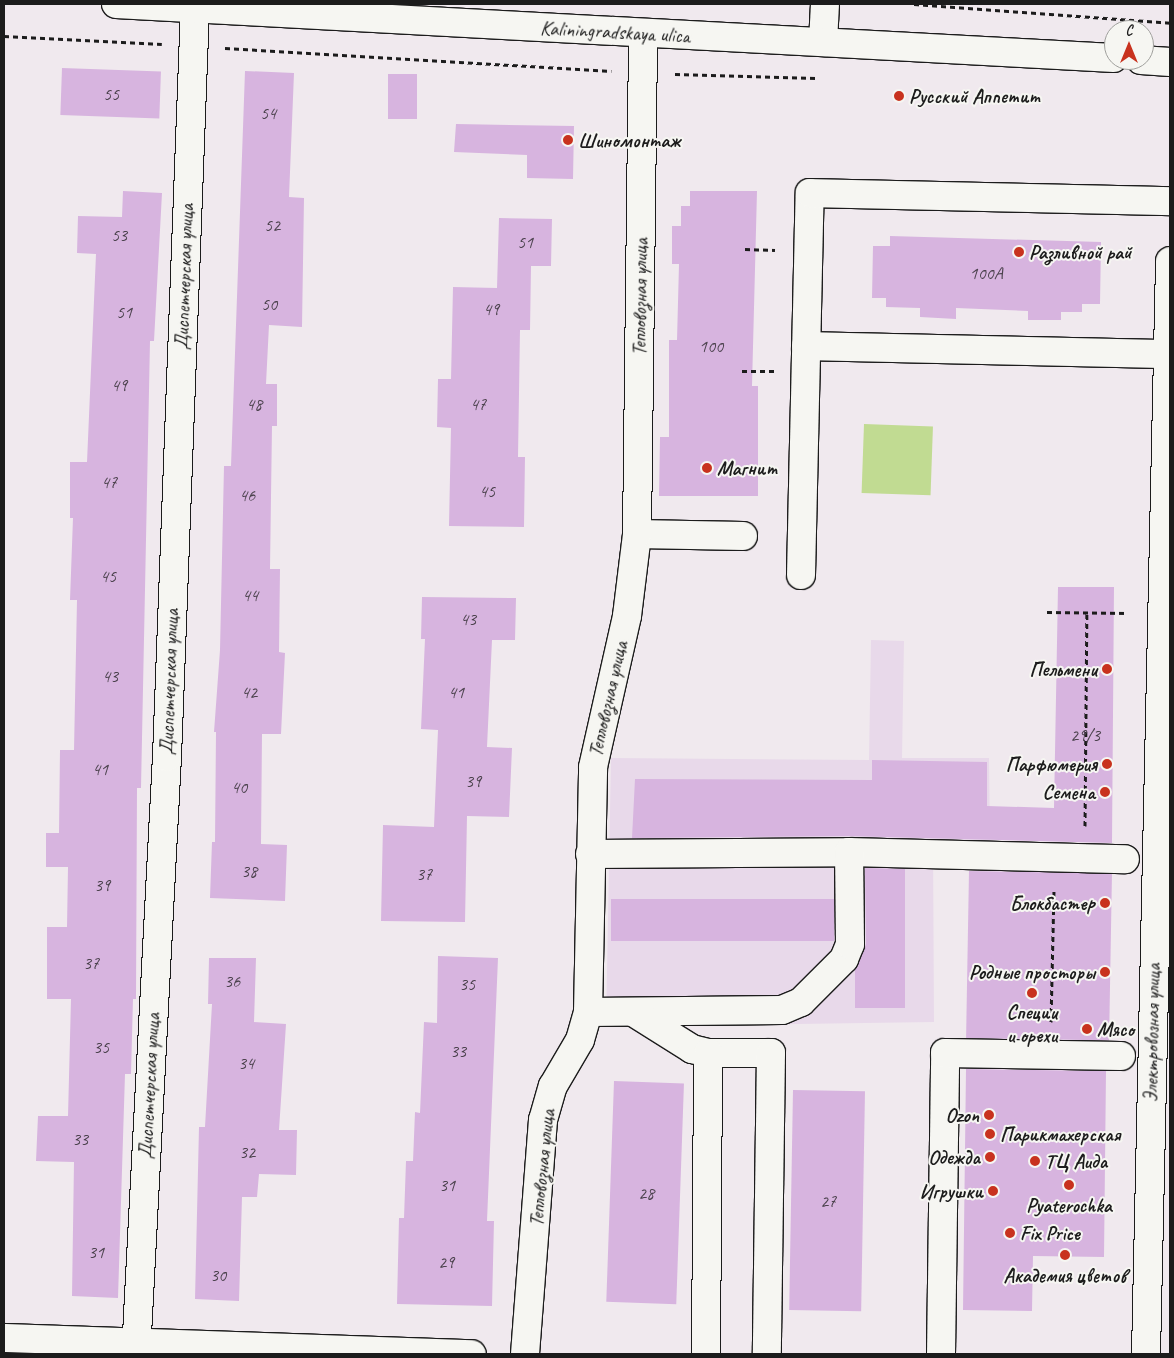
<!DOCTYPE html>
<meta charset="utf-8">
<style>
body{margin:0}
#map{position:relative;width:1174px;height:1358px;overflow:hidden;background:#f0e9ee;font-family:Caveat,sans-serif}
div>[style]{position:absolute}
.built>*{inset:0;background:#e8d9ea}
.green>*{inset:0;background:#c1db92;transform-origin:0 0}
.building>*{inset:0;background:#d7b4df;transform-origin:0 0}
.path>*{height:3px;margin-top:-1.5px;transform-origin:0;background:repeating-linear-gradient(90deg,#1c1c1c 0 5px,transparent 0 9px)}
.roads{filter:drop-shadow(1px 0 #1c1c1c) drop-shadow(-1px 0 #1c1c1c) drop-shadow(0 1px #1c1c1c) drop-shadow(0 -1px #1c1c1c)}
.minor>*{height:28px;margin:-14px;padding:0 14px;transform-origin:14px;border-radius:14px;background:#f6f6f2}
.major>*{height:28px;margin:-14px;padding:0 14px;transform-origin:14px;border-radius:14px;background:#f6f6f2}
.dots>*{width:14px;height:14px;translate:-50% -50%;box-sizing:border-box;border:2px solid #f6f6f2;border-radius:50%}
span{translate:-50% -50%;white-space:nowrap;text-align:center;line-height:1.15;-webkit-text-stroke:4px #f6f6f2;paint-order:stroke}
.number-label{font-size:18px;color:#4b424d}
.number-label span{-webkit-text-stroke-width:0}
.street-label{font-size:20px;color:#1c1c1c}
.poi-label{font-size:20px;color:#1c1c1c;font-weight:700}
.left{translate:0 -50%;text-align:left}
.right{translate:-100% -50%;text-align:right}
.frame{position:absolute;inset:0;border:5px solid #1c1c1c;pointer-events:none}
.north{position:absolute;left:1104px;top:20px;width:50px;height:50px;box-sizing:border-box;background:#f6f6f2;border:1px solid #9f9f9c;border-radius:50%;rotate:0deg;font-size:14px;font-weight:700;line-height:20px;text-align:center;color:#1c1c1c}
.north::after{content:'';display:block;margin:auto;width:18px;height:22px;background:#c8321e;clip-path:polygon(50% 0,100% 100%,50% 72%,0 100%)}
</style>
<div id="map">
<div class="built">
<div style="clip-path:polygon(871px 640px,904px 641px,902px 758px,989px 758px,990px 843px,933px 842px,934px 1022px,606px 1027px,611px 758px,869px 760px)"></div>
</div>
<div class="green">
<div style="left:864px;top:424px;width:69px;height:69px;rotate:2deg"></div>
</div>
<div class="building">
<div style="left:62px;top:68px;width:99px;height:47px;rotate:2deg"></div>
<div style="clip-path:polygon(245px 71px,294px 73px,289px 197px,304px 198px,302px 327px,269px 325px,266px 384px,277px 384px,277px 426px,272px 426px,270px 569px,280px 569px,279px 652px,285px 653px,281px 734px,262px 734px,261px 844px,287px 845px,285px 901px,210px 898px,212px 842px,215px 842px,216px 732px,214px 732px,220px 650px,224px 466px,231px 466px)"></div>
<div style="left:417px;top:74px;width:45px;height:29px;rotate:90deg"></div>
<div style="clip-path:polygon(456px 124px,574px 126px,573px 179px,527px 178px,527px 155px,454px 152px)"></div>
<div style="clip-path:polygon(123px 191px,162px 193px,154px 341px,150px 341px,141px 788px,137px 788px,136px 999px,133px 999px,131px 1074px,125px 1074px,118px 1298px,72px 1296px,74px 1162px,36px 1161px,38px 1116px,68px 1116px,71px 999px,47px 999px,47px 927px,67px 927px,68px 867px,46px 867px,46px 833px,59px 833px,60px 750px,74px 750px,77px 600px,70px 600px,73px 518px,70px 518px,70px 462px,87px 462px,96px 254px,77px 253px,78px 216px,122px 217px)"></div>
<div style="clip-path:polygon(690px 191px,757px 191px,752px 386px,758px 386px,758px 496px,659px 496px,660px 437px,669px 437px,669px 340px,677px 340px,679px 264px,672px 264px,672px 226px,681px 226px,681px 206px,690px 206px)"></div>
<div style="clip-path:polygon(499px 218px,552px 219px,551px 266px,531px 266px,530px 330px,520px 330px,518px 457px,525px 457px,524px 527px,449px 526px,451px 428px,437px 427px,438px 379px,451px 379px,453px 287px,497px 288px)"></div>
<div style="clip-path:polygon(890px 236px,1101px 242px,1100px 304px,1082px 304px,1082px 312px,1061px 312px,1061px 320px,1028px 320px,1028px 311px,956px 308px,956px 319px,920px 317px,920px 308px,886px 307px,886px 298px,872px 298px,873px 246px,890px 246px)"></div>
<div style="clip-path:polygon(1058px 587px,1114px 587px,1112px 843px,849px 836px,632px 838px,635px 779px,872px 780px,872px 760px,987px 762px,987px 806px,1054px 808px)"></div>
<div style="clip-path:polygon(422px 597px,516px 598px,515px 640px,492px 640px,487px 747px,512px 748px,509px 817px,467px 816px,465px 922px,381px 921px,383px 825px,434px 827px,438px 730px,421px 729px,425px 639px,421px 639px)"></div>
<div style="clip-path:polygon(865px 868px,905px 869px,905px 1008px,855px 1008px,855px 970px,866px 944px)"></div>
<div style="left:969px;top:871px;width:143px;height:167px;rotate:1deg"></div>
<div style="left:834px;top:899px;width:42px;height:223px;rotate:90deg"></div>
<div style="clip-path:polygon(438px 956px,498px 958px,487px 1221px,494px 1221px,492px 1306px,397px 1304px,399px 1218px,404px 1218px,406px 1161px,413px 1161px,415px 1112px,420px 1113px,424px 1022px,437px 1023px)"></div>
<div style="clip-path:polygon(209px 958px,256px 958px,254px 1022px,286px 1024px,279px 1130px,297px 1130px,296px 1175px,259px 1174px,257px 1197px,242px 1197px,239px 1301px,195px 1299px,199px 1127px,205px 1127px,212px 1004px,208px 1004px)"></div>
<div style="clip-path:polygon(966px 1069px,1106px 1071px,1104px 1257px,1033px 1256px,1032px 1311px,963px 1310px)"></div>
<div style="left:614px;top:1081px;width:70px;height:221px;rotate:2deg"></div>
<div style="left:793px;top:1090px;width:72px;height:220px;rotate:1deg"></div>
</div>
<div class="path">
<div style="left:914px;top:4px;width:257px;rotate:4.2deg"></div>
<div style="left:4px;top:36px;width:158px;rotate:2.9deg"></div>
<div style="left:225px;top:48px;width:387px;rotate:3.4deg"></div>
<div style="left:675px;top:74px;width:141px;rotate:1.6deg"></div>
<div style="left:745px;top:249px;width:30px;rotate:2deg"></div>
<div style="left:742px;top:371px;width:32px"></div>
<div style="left:1047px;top:612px;width:81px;rotate:0.7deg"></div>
<div style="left:1085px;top:826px;width:214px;rotate:-89.5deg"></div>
<div style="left:1051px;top:1022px;width:131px;rotate:-88.7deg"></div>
</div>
<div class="roads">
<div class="minor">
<div style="left:823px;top:42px;width:38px;rotate:-87deg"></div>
<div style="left:806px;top:346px;width:364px;rotate:1.3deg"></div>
<div style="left:637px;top:534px;width:106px;rotate:1.1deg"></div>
<div style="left:801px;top:575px;width:382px;rotate:-88.7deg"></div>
<div style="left:810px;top:193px;width:360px;rotate:1.3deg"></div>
<div style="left:590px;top:854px;width:259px;rotate:-0.4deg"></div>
<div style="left:849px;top:852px;width:276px;rotate:1.5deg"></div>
<div style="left:588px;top:1012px;width:194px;rotate:-0.6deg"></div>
<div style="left:782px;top:1010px;width:21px;rotate:-23deg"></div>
<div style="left:801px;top:1002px;width:61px;rotate:-45deg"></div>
<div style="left:844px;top:959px;width:16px;rotate:-68deg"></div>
<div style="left:850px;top:944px;width:92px;rotate:-90.6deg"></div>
<div style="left:633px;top:1012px;width:70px;rotate:32.1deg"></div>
<div style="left:692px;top:1049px;width:16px;rotate:14deg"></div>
<div style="left:708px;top:1053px;width:63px"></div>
<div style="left:771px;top:1053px;width:301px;rotate:90.8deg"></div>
<div style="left:4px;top:1338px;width:468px;rotate:2deg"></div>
<div style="left:136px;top:1354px;width:598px;rotate:-87.03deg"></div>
<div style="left:167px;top:757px;width:749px;rotate:-87.86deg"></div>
<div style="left:525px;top:1354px;width:235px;rotate:-85.6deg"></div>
<div style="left:543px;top:1120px;width:35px;rotate:-74deg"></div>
<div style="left:553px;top:1086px;width:53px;rotate:-59.6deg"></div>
<div style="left:580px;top:1040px;width:29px;rotate:-74deg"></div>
<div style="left:588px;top:1012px;width:245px;rotate:-88.8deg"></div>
<div style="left:593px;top:767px;width:155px;rotate:-77.3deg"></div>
<div style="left:627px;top:616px;width:83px;rotate:-83deg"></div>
<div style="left:637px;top:534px;width:499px;rotate:-89.3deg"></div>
<div style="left:706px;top:1354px;width:301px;rotate:-89.6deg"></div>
<div style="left:941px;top:1354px;width:301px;rotate:-89.2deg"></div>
<div style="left:945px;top:1053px;width:176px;rotate:1deg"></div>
<div style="left:1146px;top:1354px;width:1093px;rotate:-88.74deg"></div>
</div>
<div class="major">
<div style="left:116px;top:4px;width:999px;rotate:3.1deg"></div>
<div style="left:1141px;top:60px;width:29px;rotate:4deg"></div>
</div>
</div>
<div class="dots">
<div style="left:899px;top:96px;background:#c8321e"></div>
<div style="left:568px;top:140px;background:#c8321e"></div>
<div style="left:1019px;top:252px;background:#c8321e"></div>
<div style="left:707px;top:468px;background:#c8321e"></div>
<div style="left:1107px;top:669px;background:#c8321e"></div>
<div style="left:1107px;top:764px;background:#c8321e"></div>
<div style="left:1105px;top:792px;background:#c8321e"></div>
<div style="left:1105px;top:903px;background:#c8321e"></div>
<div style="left:1105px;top:972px;background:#c8321e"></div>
<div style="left:1032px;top:993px;background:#c8321e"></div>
<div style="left:1087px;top:1029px;background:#c8321e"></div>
<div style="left:989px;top:1115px;background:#c8321e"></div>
<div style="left:990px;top:1134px;background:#c8321e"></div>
<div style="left:990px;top:1157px;background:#c8321e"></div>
<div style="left:1035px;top:1161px;background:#c8321e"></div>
<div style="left:1069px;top:1185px;background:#c8321e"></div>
<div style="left:993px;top:1191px;background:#c8321e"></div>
<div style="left:1010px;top:1233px;background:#c8321e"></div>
<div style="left:1065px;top:1255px;background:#c8321e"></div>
</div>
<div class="number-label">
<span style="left:111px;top:94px">55</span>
<span style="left:268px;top:113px">54</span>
<span style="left:272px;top:225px">52</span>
<span style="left:119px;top:235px">53</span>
<span style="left:525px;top:242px">51</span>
<span style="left:986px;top:273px">100А</span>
<span style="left:269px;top:304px">50</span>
<span style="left:491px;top:309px">49</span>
<span style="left:124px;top:312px">51</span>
<span style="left:711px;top:346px">100</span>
<span style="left:119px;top:385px">49</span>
<span style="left:254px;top:404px">48</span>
<span style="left:478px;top:404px">47</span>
<span style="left:109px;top:482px">47</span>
<span style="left:487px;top:491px">45</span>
<span style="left:247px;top:495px">46</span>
<span style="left:108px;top:576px">45</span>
<span style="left:250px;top:595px">44</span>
<span style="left:468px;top:619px">43</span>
<span style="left:110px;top:676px">43</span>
<span style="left:249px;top:692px">42</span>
<span style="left:456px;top:692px">41</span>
<span style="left:1085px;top:735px">29/3</span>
<span style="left:100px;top:769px">41</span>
<span style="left:473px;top:781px">39</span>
<span style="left:239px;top:787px">40</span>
<span style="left:249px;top:871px">38</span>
<span style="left:424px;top:874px">37</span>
<span style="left:102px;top:885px">39</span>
<span style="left:91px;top:963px">37</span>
<span style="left:232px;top:981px">36</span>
<span style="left:467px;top:984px">35</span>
<span style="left:101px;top:1047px">35</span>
<span style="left:458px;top:1051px">33</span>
<span style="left:246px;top:1063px">34</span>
<span style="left:80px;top:1139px">33</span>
<span style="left:247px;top:1152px">32</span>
<span style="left:447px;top:1185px">31</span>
<span style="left:646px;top:1193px">28</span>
<span style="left:828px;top:1201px">27</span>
<span style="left:96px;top:1252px">31</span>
<span style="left:446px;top:1262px">29</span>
<span style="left:218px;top:1275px">30</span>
</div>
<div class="street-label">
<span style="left:615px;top:32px;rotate:3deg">Kaliningradskaya ulica</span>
<span style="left:184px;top:277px;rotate:-88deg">Диспетчерская улица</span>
<span style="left:640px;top:297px;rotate:-89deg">Тепловозная улица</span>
<span style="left:169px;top:682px;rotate:-88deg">Диспетчерская улица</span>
<span style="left:608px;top:699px;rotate:-77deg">Тепловозная улица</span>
<span style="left:1152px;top:1033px;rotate:-89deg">Электровозная улица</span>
<span style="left:149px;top:1086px;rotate:-87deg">Диспетчерская улица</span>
<span style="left:542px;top:1168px;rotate:-84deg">Тепловозная улица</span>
</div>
<div class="poi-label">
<span class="left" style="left:909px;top:96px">Русский Аппетит</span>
<span class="left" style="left:578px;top:140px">Шиномонтаж</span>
<span class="left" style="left:1029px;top:252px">Разливной рай</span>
<span class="left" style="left:717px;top:468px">Магнит</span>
<span class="right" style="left:1097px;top:669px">Пельмени</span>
<span class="right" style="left:1097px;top:764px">Парфюмерия</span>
<span class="right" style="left:1095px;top:792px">Семена</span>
<span class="right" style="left:1095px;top:903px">Блокбастер</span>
<span class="right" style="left:1095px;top:972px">Родные просторы</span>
<span style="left:1032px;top:1024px">Cпеции<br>и орехи</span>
<span class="left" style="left:1097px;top:1029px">Мясо</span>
<span class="right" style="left:979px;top:1115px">Ozon</span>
<span class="left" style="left:1000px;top:1134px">Парикмахерская</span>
<span class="right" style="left:980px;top:1157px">Одежда</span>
<span class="left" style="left:1045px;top:1161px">ТЦ Аида</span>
<span class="right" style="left:983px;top:1191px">Игрушки</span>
<span style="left:1069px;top:1205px">Pyaterochka</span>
<span class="left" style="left:1020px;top:1233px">Fix Price</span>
<span style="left:1065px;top:1275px">Академия цветов</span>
</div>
<div class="frame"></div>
<div class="north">С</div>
</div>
